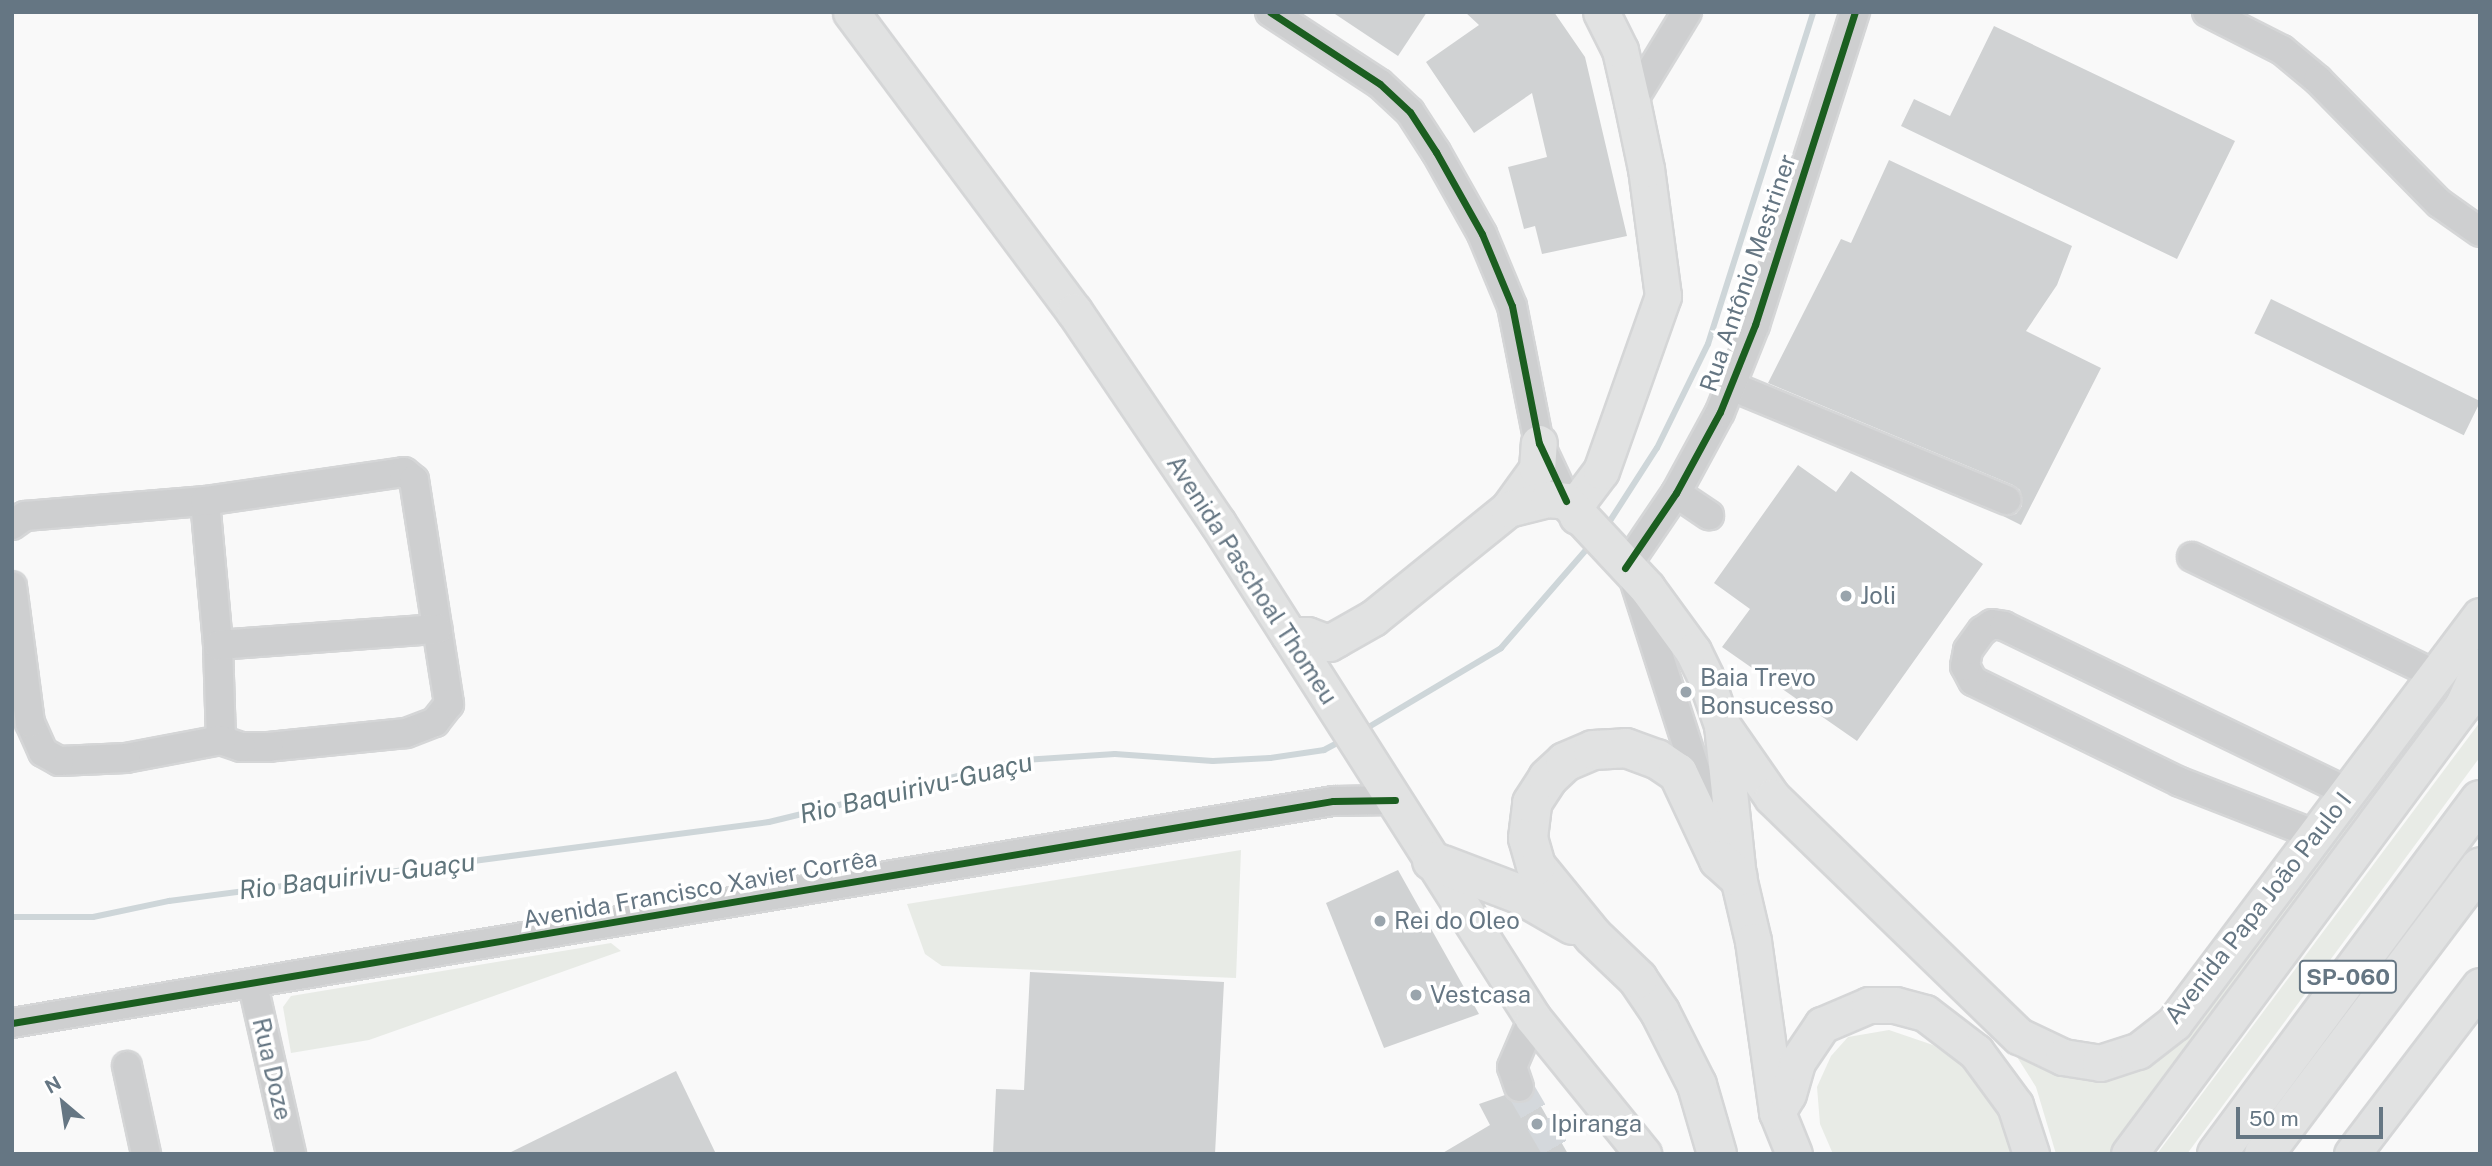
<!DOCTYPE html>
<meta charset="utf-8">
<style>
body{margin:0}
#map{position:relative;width:2492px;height:1166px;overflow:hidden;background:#f9f9f9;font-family:"Public Sans",sans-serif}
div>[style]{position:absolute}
.green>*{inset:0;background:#e8ebe6}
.stream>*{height:6px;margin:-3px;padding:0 3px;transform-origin:3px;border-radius:3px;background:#ced6d9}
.building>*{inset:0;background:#d0d2d3;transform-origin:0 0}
.minor-tunnel>*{height:28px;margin-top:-14px;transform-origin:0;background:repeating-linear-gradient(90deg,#d4d8dc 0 28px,transparent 0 42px)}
.roads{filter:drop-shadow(2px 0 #d5d6d7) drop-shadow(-2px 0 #d5d6d7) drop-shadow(0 2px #d5d6d7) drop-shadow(0 -2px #d5d6d7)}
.minor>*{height:28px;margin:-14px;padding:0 14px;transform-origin:14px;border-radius:14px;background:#cecfd0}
.major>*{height:35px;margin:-17.5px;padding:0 17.5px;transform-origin:17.5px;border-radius:17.5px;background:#e1e2e2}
.highway>*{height:38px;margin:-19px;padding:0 19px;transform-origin:19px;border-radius:19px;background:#e1e2e2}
.cycleway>*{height:7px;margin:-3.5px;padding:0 3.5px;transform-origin:3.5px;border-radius:3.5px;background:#1b5e20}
.dots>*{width:19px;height:19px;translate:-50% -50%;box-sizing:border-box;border:4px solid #fff;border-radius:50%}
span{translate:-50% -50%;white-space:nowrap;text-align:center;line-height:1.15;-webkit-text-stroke:7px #fff;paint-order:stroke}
.shield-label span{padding:2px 5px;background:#fff;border:2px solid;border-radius:5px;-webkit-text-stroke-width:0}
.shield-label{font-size:23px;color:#657683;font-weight:700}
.street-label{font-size:24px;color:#657683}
.poi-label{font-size:24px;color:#657683}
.left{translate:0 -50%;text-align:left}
.water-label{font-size:26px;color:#60757c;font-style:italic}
.frame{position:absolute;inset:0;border:14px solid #657683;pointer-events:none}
.north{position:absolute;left:28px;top:1068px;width:70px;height:70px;-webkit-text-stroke:5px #fff;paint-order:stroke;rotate:331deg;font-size:19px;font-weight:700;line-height:28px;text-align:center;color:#657683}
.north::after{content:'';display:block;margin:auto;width:24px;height:32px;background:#657683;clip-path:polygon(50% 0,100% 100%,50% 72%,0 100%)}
.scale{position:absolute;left:2236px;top:1107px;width:147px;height:32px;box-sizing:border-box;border:4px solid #657683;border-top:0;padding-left:9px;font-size:21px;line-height:24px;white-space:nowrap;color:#657683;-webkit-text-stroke:5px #fff;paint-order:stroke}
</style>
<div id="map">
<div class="green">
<div style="clip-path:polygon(2480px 638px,2480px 660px,2110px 1154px,2056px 1154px,2036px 1087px,2012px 1049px,2142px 1065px)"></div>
<div style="clip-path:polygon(2480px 722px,2480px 757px,2187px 1154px,2157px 1154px)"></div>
<div style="clip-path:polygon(1241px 850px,1236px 978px,942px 966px,925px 954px,907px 904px)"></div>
<div style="clip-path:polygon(611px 943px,621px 951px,369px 1040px,291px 1053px,283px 1007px,291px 996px)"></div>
<div style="clip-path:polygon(1889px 1030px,1933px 1045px,1976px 1075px,2011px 1124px,2018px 1154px,1833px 1154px,1820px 1124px,1817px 1087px,1831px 1056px,1848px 1037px)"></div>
</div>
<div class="stream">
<div style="left:1606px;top:527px;width:94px;rotate:-57.2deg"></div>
<div style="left:1657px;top:448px;width:116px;rotate:-63.9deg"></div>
<div style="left:1708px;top:344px;width:348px;rotate:-72.4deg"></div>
<div style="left:1362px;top:731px;width:162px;rotate:-30.8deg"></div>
<div style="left:1501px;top:648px;width:139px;rotate:-49.1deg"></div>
<div style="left:12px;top:917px;width:81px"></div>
<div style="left:93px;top:917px;width:78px;rotate:-11.9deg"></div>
<div style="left:169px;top:901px;width:605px;rotate:-7.5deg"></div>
<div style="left:769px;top:822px;width:262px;rotate:-13.7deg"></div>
<div style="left:1024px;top:760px;width:91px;rotate:-3.8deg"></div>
<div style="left:1115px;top:754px;width:98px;rotate:4.1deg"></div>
<div style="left:1213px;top:761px;width:57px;rotate:-3deg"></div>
<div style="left:1270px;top:758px;width:55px;rotate:-8.4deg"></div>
<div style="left:1324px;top:750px;width:21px;rotate:-28deg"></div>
</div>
<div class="building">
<div style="clip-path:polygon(1332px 12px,1427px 12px,1398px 56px)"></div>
<div style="clip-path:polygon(1465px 12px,1554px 12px,1585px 57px,1627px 236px,1542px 254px,1535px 226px,1524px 229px,1508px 167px,1547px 157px,1532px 93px,1474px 133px,1426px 62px,1479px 25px)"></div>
<div style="clip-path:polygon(1994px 26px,2235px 141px,2177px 259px,1901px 126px,1914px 99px,1950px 116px)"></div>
<div style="clip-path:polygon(1889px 160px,2072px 246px,2057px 285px,2026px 331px,2101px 368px,2021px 525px,2003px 516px,2016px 514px,2022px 506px,2020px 490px,2013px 485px,1768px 383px,1841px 239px,1851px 243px)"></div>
<div style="left:2271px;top:299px;width:233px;height:38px;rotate:26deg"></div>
<div style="clip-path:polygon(1798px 465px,1836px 492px,1851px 471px,1983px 564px,1857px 741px,1722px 647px,1750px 609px,1714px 583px)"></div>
<div style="clip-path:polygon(1398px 870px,1479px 1014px,1384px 1048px,1326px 903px)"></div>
<div style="clip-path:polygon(1030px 972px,1224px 982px,1215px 1154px,993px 1154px,996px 1089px,1024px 1090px)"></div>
<div style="clip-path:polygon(676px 1071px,716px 1154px,507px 1154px)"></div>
<div style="clip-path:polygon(1534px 1094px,1568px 1154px,1441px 1154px,1490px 1125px,1479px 1104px,1505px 1095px,1515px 1103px,1524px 1103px)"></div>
</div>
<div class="minor-tunnel">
<div style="left:1519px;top:1087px;width:78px;rotate:59.8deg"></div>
</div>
<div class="roads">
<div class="minor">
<div style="left:1270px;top:12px;width:131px;rotate:33.2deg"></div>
<div style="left:1380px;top:84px;width:41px;rotate:43deg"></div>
<div style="left:1410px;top:112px;width:48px;rotate:57deg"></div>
<div style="left:1436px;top:152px;width:94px;rotate:60.7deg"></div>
<div style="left:1482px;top:234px;width:78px;rotate:67.4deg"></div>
<div style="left:1512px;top:306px;width:140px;rotate:78.9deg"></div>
<div style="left:1539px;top:443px;width:64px;rotate:65deg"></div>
<div style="left:2207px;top:12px;width:84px;rotate:26.9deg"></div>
<div style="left:2282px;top:50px;width:47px;rotate:39.8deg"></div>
<div style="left:2318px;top:80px;width:173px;rotate:45.5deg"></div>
<div style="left:2439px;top:203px;width:50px;rotate:35.3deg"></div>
<div style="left:1632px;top:102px;width:105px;rotate:-58.6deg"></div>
<div style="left:1731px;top:386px;width:298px;rotate:22.5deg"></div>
<div style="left:1676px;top:493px;width:40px;rotate:34deg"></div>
<div style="left:205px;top:501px;width:145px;rotate:84.8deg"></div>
<div style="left:218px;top:645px;width:95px;rotate:88.2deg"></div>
<div style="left:12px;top:525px;width:16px;rotate:-35deg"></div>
<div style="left:25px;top:516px;width:181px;rotate:-4.8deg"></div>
<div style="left:205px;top:501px;width:201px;rotate:-8.3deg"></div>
<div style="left:404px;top:472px;width:13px;rotate:39deg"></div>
<div style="left:414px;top:480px;width:227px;rotate:81.1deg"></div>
<div style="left:449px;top:704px;width:23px;rotate:128deg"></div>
<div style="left:435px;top:722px;width:31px;rotate:159deg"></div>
<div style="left:406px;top:733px;width:138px;rotate:174.2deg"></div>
<div style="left:269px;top:747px;width:28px;rotate:180deg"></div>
<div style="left:241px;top:747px;width:21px;rotate:-161deg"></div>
<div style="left:221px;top:740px;width:97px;rotate:169.3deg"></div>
<div style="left:126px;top:758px;width:67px;rotate:177.4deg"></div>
<div style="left:59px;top:761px;width:18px;rotate:-151deg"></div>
<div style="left:43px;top:752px;width:32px;rotate:-114deg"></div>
<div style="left:30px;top:723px;width:138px;rotate:-97.5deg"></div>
<div style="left:2192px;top:557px;width:271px;rotate:25.8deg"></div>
<div style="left:1625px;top:568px;width:91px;rotate:-55.8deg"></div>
<div style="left:1676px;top:493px;width:92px;rotate:-61.5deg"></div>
<div style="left:1720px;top:412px;width:94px;rotate:-68.1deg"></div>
<div style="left:1755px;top:325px;width:329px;rotate:-72.3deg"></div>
<div style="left:1633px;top:576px;width:232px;rotate:72.2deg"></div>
<div style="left:218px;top:645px;width:220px;rotate:-4.2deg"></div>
<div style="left:2316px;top:835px;width:146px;rotate:-158.7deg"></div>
<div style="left:2180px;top:782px;width:230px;rotate:-154deg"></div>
<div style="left:1973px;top:681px;width:17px;rotate:-118deg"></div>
<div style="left:1965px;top:666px;width:16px;rotate:-79deg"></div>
<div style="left:1968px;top:650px;width:24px;rotate:-54deg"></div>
<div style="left:1982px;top:631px;width:12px;rotate:-35deg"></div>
<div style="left:1992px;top:624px;width:12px;rotate:9deg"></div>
<div style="left:2004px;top:626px;width:382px;rotate:25.8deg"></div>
<div style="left:253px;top:985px;width:173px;rotate:77.3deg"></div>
<div style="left:12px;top:1023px;width:1340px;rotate:-9.54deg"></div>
<div style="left:1333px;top:801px;width:62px;rotate:-0.9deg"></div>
<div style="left:127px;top:1066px;width:90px;rotate:77.8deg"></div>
<div style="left:1519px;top:1087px;width:21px;rotate:-109deg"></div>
<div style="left:1512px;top:1067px;width:53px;rotate:-66.8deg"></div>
</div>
<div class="major">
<div style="left:851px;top:12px;width:373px;rotate:53.3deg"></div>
<div style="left:1074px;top:311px;width:255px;rotate:55.9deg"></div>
<div style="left:1217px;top:522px;width:588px;rotate:57.5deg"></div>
<div style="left:1533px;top:1018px;width:175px;rotate:51deg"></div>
<div style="left:1508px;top:509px;width:49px;rotate:-54.1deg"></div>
<div style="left:1537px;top:469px;width:26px;rotate:-86deg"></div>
<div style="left:1577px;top:516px;width:16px;rotate:-83deg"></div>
<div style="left:1579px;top:500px;width:36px;rotate:-53deg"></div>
<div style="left:1601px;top:471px;width:186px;rotate:-70.5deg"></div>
<div style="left:1663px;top:296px;width:128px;rotate:-97.6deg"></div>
<div style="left:1646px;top:169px;width:68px;rotate:-101.8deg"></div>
<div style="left:1632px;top:102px;width:53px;rotate:-103deg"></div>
<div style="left:1620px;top:50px;width:42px;rotate:-116.6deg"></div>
<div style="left:1289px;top:635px;width:18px"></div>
<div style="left:1307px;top:635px;width:23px;rotate:20deg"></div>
<div style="left:1329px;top:643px;width:8px;rotate:-30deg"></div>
<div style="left:1336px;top:639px;width:43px;rotate:-29.6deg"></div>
<div style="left:1373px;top:618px;width:174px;rotate:-38.9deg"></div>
<div style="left:1508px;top:509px;width:41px;rotate:-14deg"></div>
<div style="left:1548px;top:499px;width:18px;rotate:6deg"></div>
<div style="left:1566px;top:501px;width:119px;rotate:47deg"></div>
<div style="left:1647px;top:588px;width:78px;rotate:53.9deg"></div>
<div style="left:1693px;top:651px;width:28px;rotate:64deg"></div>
<div style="left:1705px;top:676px;width:52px;rotate:70.9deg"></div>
<div style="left:1722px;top:725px;width:153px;rotate:84deg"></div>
<div style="left:1738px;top:877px;width:66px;rotate:76.8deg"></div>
<div style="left:1753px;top:941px;width:173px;rotate:82deg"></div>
<div style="left:1777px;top:1112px;width:45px;rotate:68deg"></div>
<div style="left:1722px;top:725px;width:88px;rotate:55.2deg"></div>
<div style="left:1772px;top:797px;width:344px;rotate:44.1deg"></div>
<div style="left:2019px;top:1036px;width:49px;rotate:25.5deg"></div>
<div style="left:2063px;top:1057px;width:37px;rotate:9deg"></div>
<div style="left:2100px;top:1063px;width:40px;rotate:-18deg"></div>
<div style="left:2138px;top:1051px;width:46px;rotate:-37.9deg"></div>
<div style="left:2174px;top:1023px;width:509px;rotate:-53.06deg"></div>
<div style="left:1777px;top:1112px;width:21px;rotate:-59deg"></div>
<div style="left:1788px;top:1094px;width:33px;rotate:-74deg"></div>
<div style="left:1797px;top:1062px;width:45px;rotate:-56deg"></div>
<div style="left:1822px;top:1025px;width:51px;rotate:-23.1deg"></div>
<div style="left:1869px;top:1005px;width:26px"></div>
<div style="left:1895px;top:1005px;width:31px;rotate:15deg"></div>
<div style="left:1925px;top:1013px;width:64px;rotate:37.4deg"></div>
<div style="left:1976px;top:1052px;width:66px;rotate:53.7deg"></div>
<div style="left:2015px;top:1105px;width:52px;rotate:71.9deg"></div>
<div style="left:2129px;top:1154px;width:560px;rotate:-53.36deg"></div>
<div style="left:2463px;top:705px;width:42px;rotate:-65.9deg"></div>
<div style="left:2352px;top:1154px;width:211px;rotate:-52.7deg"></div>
</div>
<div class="highway">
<div style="left:1432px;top:861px;width:93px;rotate:20.8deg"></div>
<div style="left:1519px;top:894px;width:62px;rotate:29.9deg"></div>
<div style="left:1717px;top:1154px;width:72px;rotate:-106.2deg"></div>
<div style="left:1697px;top:1085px;width:82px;rotate:-116.9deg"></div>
<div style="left:1660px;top:1012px;width:40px;rotate:-124deg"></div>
<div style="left:1638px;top:979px;width:62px;rotate:-136.3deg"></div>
<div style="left:1593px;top:936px;width:90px;rotate:-129.2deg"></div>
<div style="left:1536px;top:866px;width:29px;rotate:-106deg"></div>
<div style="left:1528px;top:838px;width:35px;rotate:-83deg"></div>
<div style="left:1532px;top:803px;width:30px;rotate:-57deg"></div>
<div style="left:1548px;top:778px;width:23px;rotate:-43deg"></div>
<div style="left:1565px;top:762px;width:30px;rotate:-23deg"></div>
<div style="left:1593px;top:750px;width:33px;rotate:-3deg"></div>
<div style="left:1626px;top:748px;width:33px;rotate:20deg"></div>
<div style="left:1657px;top:759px;width:25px;rotate:34deg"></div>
<div style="left:1678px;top:773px;width:96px;rotate:64.8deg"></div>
<div style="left:1719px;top:860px;width:25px;rotate:42deg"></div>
<div style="left:2217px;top:1154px;width:441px;rotate:-53.4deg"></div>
<div style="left:2264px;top:1154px;width:359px;rotate:-53deg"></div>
</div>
</div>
<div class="cycleway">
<div style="left:1270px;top:12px;width:131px;rotate:33.2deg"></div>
<div style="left:1380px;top:84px;width:41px;rotate:43deg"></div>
<div style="left:1410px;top:112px;width:48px;rotate:57deg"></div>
<div style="left:1436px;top:152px;width:94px;rotate:60.7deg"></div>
<div style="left:1482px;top:234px;width:78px;rotate:67.4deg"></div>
<div style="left:1512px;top:306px;width:140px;rotate:78.9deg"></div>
<div style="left:1539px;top:443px;width:64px;rotate:65deg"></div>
<div style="left:1625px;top:568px;width:91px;rotate:-55.8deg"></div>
<div style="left:1676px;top:493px;width:92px;rotate:-61.5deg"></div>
<div style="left:1720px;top:412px;width:94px;rotate:-68.1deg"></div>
<div style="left:1755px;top:325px;width:329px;rotate:-72.3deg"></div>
<div style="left:12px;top:1023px;width:1340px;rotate:-9.54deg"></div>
<div style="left:1333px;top:801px;width:62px;rotate:-0.9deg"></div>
</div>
<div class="dots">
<div style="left:1846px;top:596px;background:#99a4ac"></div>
<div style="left:1686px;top:692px;background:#99a4ac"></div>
<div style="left:1380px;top:921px;background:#99a4ac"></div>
<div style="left:1416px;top:995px;background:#99a4ac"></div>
<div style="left:1537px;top:1124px;background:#99a4ac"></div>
</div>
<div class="shield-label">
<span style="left:2348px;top:977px">SP-060</span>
</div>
<div class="street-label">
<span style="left:1748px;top:273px;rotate:-71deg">Rua Antônio Mestriner</span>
<span style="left:1252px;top:580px;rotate:57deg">Avenida Paschoal Thomeu</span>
<span style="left:700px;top:889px;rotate:-10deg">Avenida Francisco Xavier Corrêa</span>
<span style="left:2258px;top:908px;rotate:-52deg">Avenida Papa João Paulo I</span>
<span style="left:272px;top:1069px;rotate:77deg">Rua Doze</span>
</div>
<div class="poi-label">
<span class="left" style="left:1860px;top:596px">Joli</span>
<span class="left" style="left:1700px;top:692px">Baia Trevo<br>Bonsucesso</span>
<span class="left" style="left:1394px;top:921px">Rei do Oleo</span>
<span class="left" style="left:1430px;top:995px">Vestcasa</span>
<span class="left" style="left:1551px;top:1124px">Ipiranga</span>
</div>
<div class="water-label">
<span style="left:916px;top:788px;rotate:-13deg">Rio Baquirivu-Guaçu</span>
<span style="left:357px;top:876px;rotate:-7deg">Rio Baquirivu-Guaçu</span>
</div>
<div class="frame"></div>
<div class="north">N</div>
<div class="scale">50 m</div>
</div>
